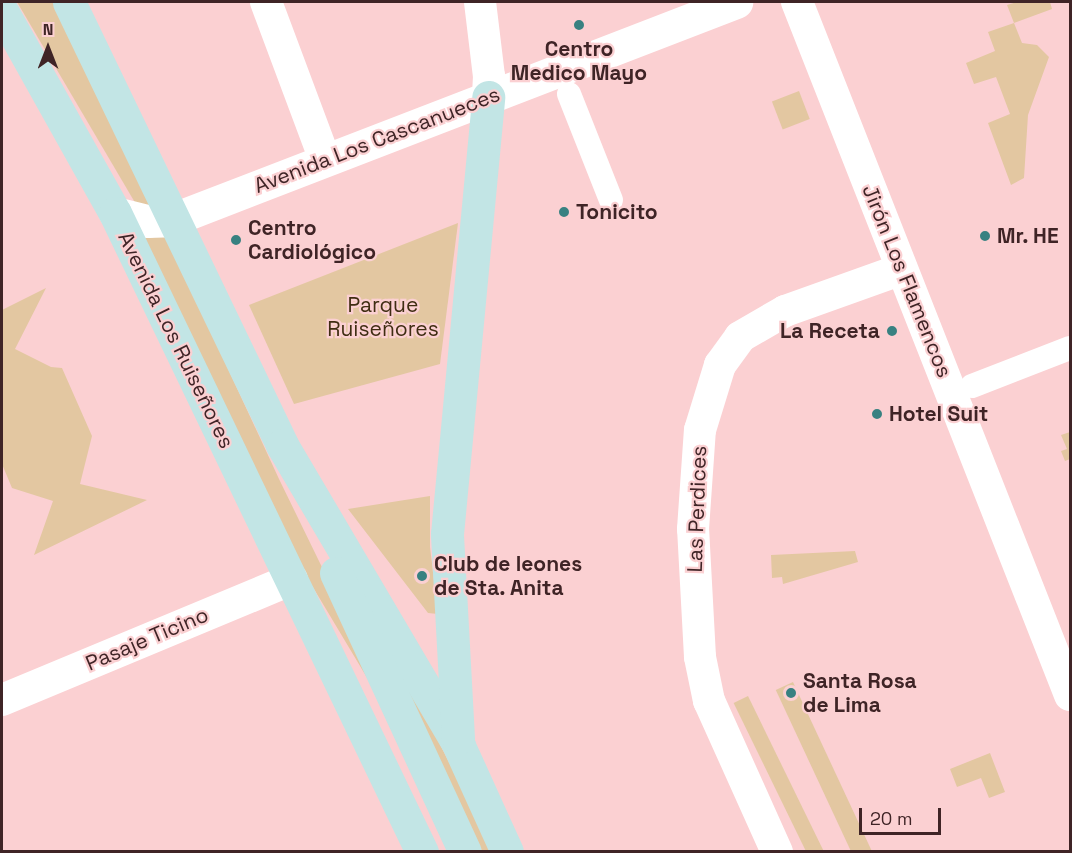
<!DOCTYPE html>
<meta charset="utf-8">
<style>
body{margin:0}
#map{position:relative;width:1072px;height:853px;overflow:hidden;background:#fbd0d2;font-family:"Space Grotesk",sans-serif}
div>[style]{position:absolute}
.green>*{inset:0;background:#e3c7a1;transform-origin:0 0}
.pedestrian>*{height:24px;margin:-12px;padding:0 12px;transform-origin:12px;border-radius:12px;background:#fff}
.minor>*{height:32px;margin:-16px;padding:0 16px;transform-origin:16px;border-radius:16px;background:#fff}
.tertiary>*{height:33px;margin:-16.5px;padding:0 16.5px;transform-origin:16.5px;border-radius:16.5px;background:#fff}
.secondary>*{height:33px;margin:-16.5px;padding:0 16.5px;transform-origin:16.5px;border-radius:16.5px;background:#c2e5e5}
.dots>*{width:16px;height:16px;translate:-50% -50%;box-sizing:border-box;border:3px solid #fbd0d2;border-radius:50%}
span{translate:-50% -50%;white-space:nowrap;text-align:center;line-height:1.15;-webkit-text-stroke:4.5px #fbd0d2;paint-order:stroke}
.poi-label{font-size:21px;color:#3f2426;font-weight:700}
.left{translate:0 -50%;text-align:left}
.right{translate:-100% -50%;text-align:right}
.street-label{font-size:21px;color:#3f2426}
.park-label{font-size:21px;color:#3f2d12}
.frame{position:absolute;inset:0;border:3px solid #3f2426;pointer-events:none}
.north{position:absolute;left:18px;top:18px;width:60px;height:60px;-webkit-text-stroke:4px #fbd0d2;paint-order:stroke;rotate:0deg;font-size:16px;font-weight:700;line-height:24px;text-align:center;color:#3f2426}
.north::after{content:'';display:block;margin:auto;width:21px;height:27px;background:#3f2426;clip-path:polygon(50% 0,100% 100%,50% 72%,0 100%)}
.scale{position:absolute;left:859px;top:808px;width:82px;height:27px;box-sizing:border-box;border:3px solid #3f2426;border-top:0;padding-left:8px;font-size:18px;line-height:21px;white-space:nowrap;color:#3f2426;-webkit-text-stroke:4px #fbd0d2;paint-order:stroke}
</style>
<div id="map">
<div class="green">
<div style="clip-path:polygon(17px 2px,58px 2px,157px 212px,137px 206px)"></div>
<div style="clip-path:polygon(1017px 2px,1050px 2px,1052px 9px,1014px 23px,1022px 43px,1037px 45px,1049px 57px,1028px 115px,1024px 178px,1011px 185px,988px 123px,1010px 114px,996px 77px,974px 84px,966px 63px,995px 51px,988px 32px,1014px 23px,1007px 5px)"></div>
<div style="left:799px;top:91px;width:30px;height:29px;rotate:69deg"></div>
<div style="clip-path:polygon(458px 223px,440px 364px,294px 404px,249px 305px)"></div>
<div style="clip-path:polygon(133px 228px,164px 230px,279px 479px,415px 758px,311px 584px)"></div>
<div style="clip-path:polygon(46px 288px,15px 349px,51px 367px,62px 368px,92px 436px,80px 484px,147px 500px,34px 555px,53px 501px,12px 488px,2px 464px,2px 310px)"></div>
<div style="clip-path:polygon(1070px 432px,1070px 459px,1065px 461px,1061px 451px,1067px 449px,1061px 435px)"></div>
<div style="clip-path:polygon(430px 496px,430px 547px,438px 614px,428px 613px,348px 509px)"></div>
<div style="clip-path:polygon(855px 551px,858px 562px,783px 584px,782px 577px,772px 578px,771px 555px)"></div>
<div style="clip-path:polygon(360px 607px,417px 699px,494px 851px,482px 851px)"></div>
<div style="left:793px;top:682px;width:187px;height:19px;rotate:65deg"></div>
<div style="left:748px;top:696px;width:172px;height:16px;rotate:64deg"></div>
<div style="clip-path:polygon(990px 753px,1005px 792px,989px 798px,981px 778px,957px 787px,950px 769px)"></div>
</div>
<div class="pedestrian">
<div style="left:569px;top:94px;width:114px;rotate:68.4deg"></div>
<div style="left:972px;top:386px;width:105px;rotate:-21.2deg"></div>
</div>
<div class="minor">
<div style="left:266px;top:2px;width:169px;rotate:69.5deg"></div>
<div style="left:480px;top:2px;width:75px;rotate:83.1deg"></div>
<div style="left:489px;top:76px;width:21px;rotate:93deg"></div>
<div style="left:797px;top:2px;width:745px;rotate:68.5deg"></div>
<div style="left:2px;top:700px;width:314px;rotate:-22.6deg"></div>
<div style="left:777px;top:852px;width:166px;rotate:-114.2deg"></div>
<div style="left:709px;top:701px;width:45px;rotate:-101.6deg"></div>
<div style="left:700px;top:657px;width:128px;rotate:-93.1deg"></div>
<div style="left:693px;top:529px;width:99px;rotate:-86deg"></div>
<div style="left:700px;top:430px;width:68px;rotate:-72.9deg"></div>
<div style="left:720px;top:365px;width:34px;rotate:-54deg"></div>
<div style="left:740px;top:337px;width:52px;rotate:-30deg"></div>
<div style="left:785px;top:311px;width:124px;rotate:-19.7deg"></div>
</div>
<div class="tertiary">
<div style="left:115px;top:213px;width:33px;rotate:14deg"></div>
<div style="left:147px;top:221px;width:24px;rotate:-2deg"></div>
<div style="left:171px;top:220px;width:606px;rotate:-21.1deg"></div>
</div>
<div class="secondary">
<div style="left:69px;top:2px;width:492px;rotate:64.3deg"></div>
<div style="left:282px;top:445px;width:349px;rotate:59.5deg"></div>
<div style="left:459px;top:746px;width:116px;rotate:65.6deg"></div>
<div style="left:2px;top:11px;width:231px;rotate:60.8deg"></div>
<div style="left:115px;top:213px;width:709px;rotate:64.34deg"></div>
<div style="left:336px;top:573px;width:307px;rotate:65.2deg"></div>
<div style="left:458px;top:738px;width:204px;rotate:-93.1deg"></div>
<div style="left:447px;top:534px;width:439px;rotate:-84.6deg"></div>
</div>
<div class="dots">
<div style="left:579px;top:25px;background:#388181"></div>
<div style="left:564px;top:212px;background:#388181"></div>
<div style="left:985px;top:236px;background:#388181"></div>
<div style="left:236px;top:240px;background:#388181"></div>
<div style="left:892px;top:331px;background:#388181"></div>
<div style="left:877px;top:414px;background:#388181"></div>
<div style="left:422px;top:576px;background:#388181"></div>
<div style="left:791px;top:693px;background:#388181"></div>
</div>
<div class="poi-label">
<span style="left:579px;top:61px">Centro<br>Medico Mayo</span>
<span class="left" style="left:576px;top:212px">Tonicito</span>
<span class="left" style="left:248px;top:240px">Centro<br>Cardiológico</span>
<span class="left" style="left:997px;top:236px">Mr. HE</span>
<span class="right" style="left:880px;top:331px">La Receta</span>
<span class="left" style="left:889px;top:414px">Hotel Suit</span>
<span class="left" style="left:434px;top:576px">Club de leones<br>de Sta. Anita</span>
<span class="left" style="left:803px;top:693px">Santa Rosa<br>de Lima</span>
</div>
<div class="street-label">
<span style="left:377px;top:140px;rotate:-21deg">Avenida Los Cascanueces</span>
<span style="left:907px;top:281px;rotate:68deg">Jirón Los Flamencos</span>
<span style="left:176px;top:340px;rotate:64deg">Avenida Los Ruiseñores</span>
<span style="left:697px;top:509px;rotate:-88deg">Las Perdices</span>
<span style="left:147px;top:639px;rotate:-23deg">Pasaje Ticino</span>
</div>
<div class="park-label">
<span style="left:383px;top:317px">Parque<br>Ruiseñores</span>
</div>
<div class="frame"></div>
<div class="north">N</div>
<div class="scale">20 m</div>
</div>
